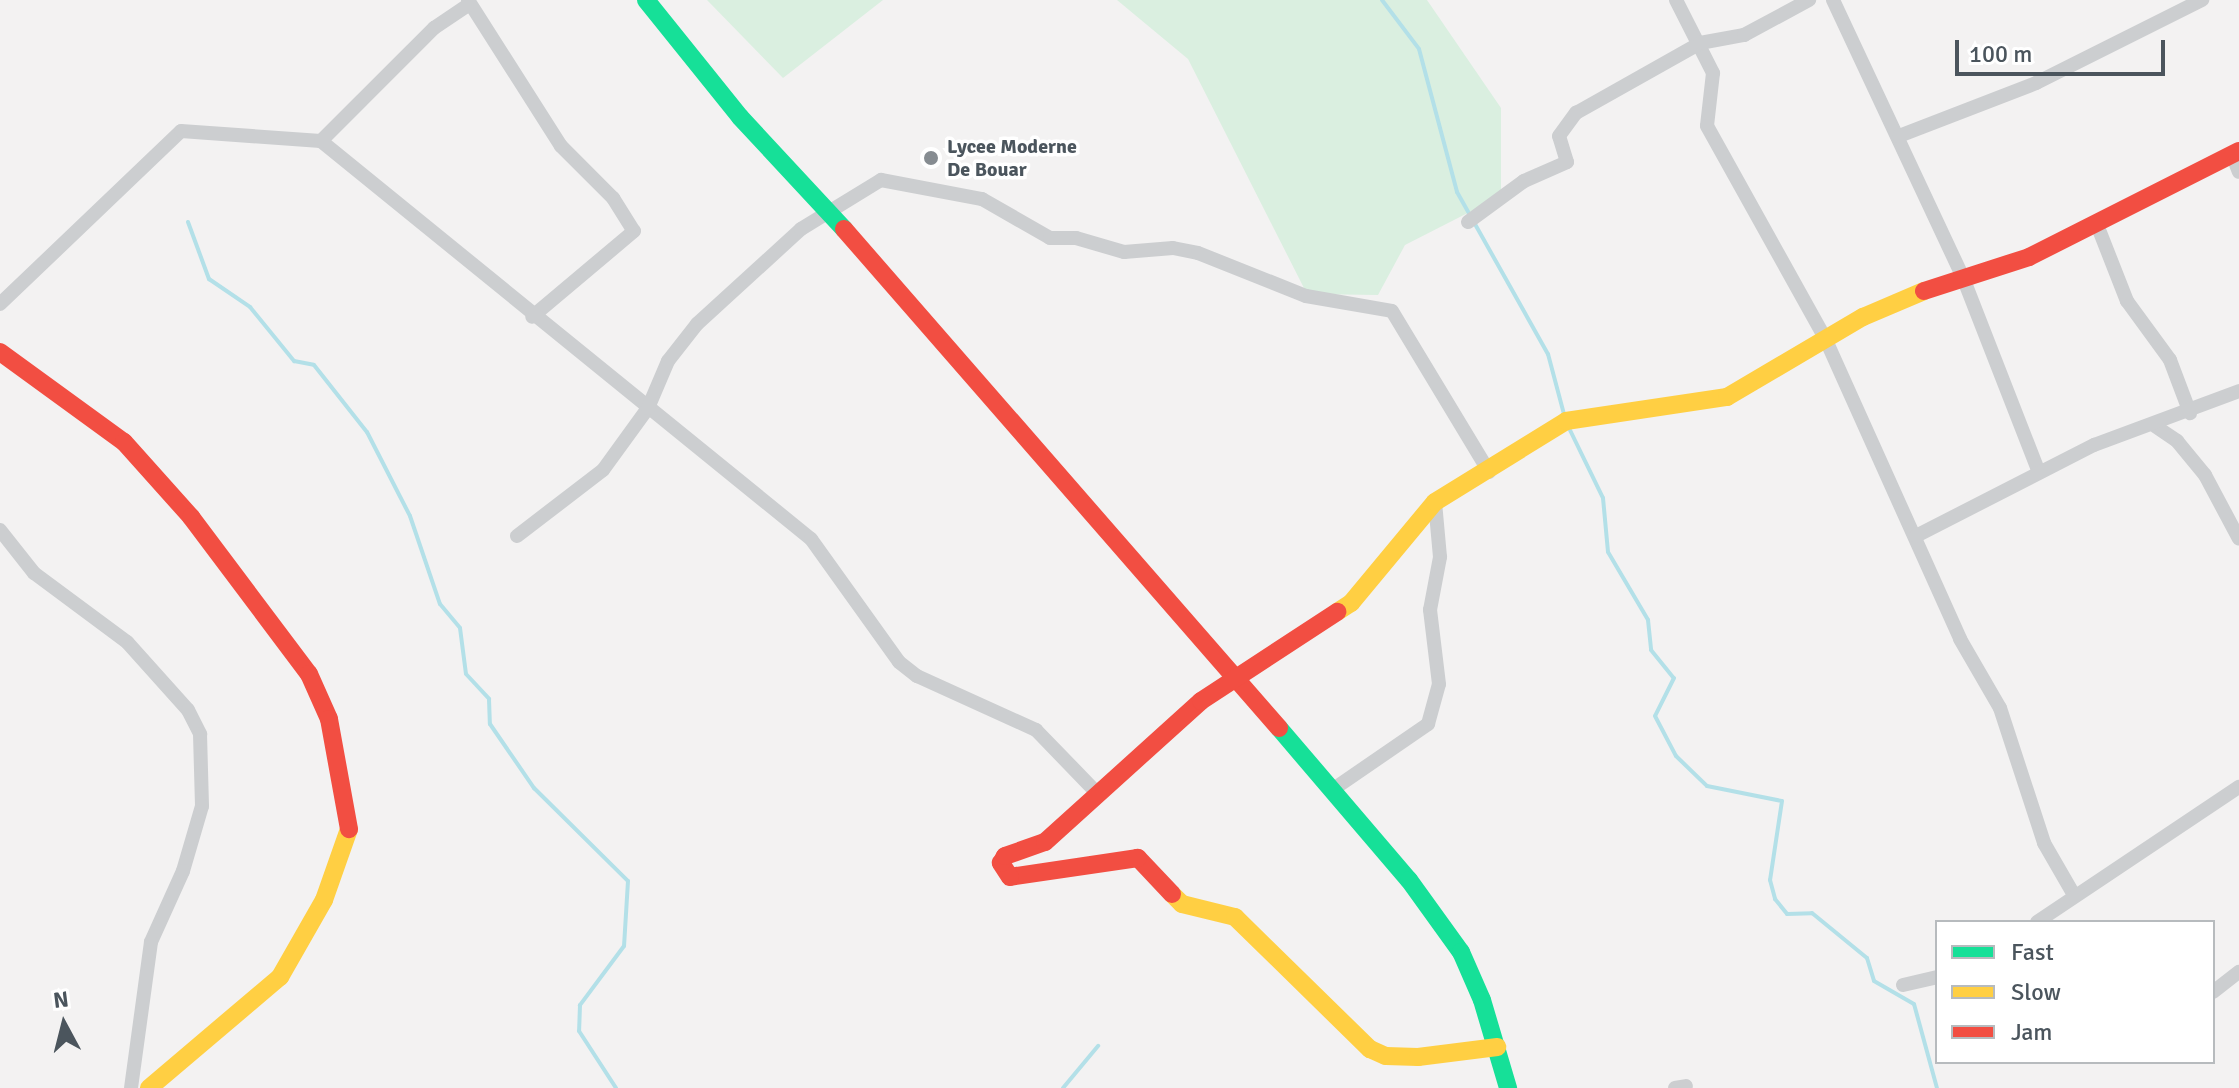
<!DOCTYPE html>
<style>
body{margin:0}
#map{position:relative;width:2239px;height:1088px;overflow:hidden;background:#f3f2f2;font-family:Signika,sans-serif}
div>[style]{position:absolute}
.green>*{inset:0;background:#daefe0}
.stream>*{height:4px;margin:-2px;padding:0 2px;transform-origin:2px;border-radius:2px;background:#b3e0e8}
.street>*{height:14px;margin:-7px;padding:0 7px;transform-origin:7px;border-radius:7px;background:#ccced0}
.fast>*{height:18px;margin:-9px;padding:0 9px;transform-origin:9px;border-radius:9px;background:#16e098}
.slow>*{height:18px;margin:-9px;padding:0 9px;transform-origin:9px;border-radius:9px;background:#ffcf43}
.jam>*{height:18px;margin:-9px;padding:0 9px;transform-origin:9px;border-radius:9px;background:#f24e42}
.dots>*{width:22px;height:22px;translate:-50% -50%;box-sizing:border-box;border:4px solid #fff;border-radius:50%}
span{translate:-50% -50%;white-space:nowrap;text-align:center;line-height:1.15;-webkit-text-stroke:7px #fff;paint-order:stroke}
.poi-label{font-size:20px;color:#4b555d;font-weight:700}
.left{translate:0 -50%;text-align:left}
.legend{position:absolute;left:1935px;top:920px;width:280px;height:144px;box-sizing:border-box;background:#fff;border:2px solid #b7bbbe;margin:0;padding:10px 14px;list-style:none;font-size:24px;color:#4b555d}
.legend li{display:flex;align-items:center;gap:16px;height:40px}
.legend b{width:40px;border:2px solid #b7bbbe}
.north{position:absolute;left:24px;top:984px;width:80px;height:80px;-webkit-text-stroke:6px #fff;paint-order:stroke;rotate:353deg;font-size:22px;font-weight:700;line-height:32px;text-align:center;color:#4b555d}
.north::after{content:'';display:block;margin:auto;width:28px;height:36px;background:#4b555d;clip-path:polygon(50% 0,100% 100%,50% 72%,0 100%)}
.scale{position:absolute;left:1955px;top:40px;width:210px;height:36px;box-sizing:border-box;border:4px solid #4b555d;border-top:0;padding-left:10px;font-size:24px;line-height:28px;white-space:nowrap;color:#4b555d;-webkit-text-stroke:6px #fff;paint-order:stroke}
</style>
<div id="map">
<div class="green">
<div style="clip-path:polygon(707px 0,883px 0,783px 78px)"></div>
<div style="clip-path:polygon(1117px 0,1427px 0,1501px 108px,1501px 196px,1405px 245px,1378px 295px,1307px 294px,1188px 59px)"></div>
</div>
<div class="stream">
<div style="left:1382px;top:0;width:61px;rotate:52.9deg"></div>
<div style="left:1419px;top:49px;width:148px;rotate:75.1deg"></div>
<div style="left:1457px;top:192px;width:186px;rotate:60.7deg"></div>
<div style="left:1548px;top:354px;width:62px;rotate:75.1deg"></div>
<div style="left:188px;top:222px;width:61px;rotate:69.8deg"></div>
<div style="left:209px;top:279px;width:50px;rotate:34.3deg"></div>
<div style="left:250px;top:307px;width:70px;rotate:50.8deg"></div>
<div style="left:294px;top:361px;width:20px;rotate:11deg"></div>
<div style="left:314px;top:365px;width:85px;rotate:51.7deg"></div>
<div style="left:367px;top:432px;width:94px;rotate:62.9deg"></div>
<div style="left:410px;top:516px;width:93px;rotate:71.2deg"></div>
<div style="left:440px;top:604px;width:31px;rotate:50deg"></div>
<div style="left:460px;top:628px;width:46px;rotate:82.6deg"></div>
<div style="left:466px;top:674px;width:34px;rotate:47deg"></div>
<div style="left:489px;top:699px;width:25px;rotate:88deg"></div>
<div style="left:490px;top:724px;width:78px;rotate:55.5deg"></div>
<div style="left:534px;top:788px;width:132px;rotate:44.7deg"></div>
<div style="left:628px;top:881px;width:65px;rotate:93.5deg"></div>
<div style="left:624px;top:946px;width:74px;rotate:126.7deg"></div>
<div style="left:580px;top:1005px;width:26px;rotate:92deg"></div>
<div style="left:579px;top:1031px;width:68px;rotate:57deg"></div>
<div style="left:1568px;top:426px;width:80px;rotate:64.1deg"></div>
<div style="left:1603px;top:498px;width:54px;rotate:84.7deg"></div>
<div style="left:1608px;top:552px;width:79px;rotate:59.5deg"></div>
<div style="left:1648px;top:620px;width:30px;rotate:84deg"></div>
<div style="left:1651px;top:650px;width:36px;rotate:51deg"></div>
<div style="left:1674px;top:678px;width:42px;rotate:116.6deg"></div>
<div style="left:1655px;top:716px;width:45px;rotate:62.3deg"></div>
<div style="left:1676px;top:756px;width:43px;rotate:44.1deg"></div>
<div style="left:1707px;top:786px;width:76px;rotate:11.3deg"></div>
<div style="left:1782px;top:801px;width:80px;rotate:98.6deg"></div>
<div style="left:1770px;top:880px;width:20px;rotate:75deg"></div>
<div style="left:1775px;top:899px;width:19px;rotate:51deg"></div>
<div style="left:1787px;top:914px;width:25px;rotate:-2deg"></div>
<div style="left:1812px;top:913px;width:71px;rotate:39.3deg"></div>
<div style="left:1867px;top:958px;width:24px;rotate:73deg"></div>
<div style="left:1874px;top:981px;width:46px;rotate:29.9deg"></div>
<div style="left:1914px;top:1004px;width:87px;rotate:74.7deg"></div>
<div style="left:1063px;top:1088px;width:55px;rotate:-50.2deg"></div>
</div>
<div class="street">
<div style="left:468px;top:0;width:173px;rotate:57.5deg"></div>
<div style="left:561px;top:146px;width:74px;rotate:45deg"></div>
<div style="left:613px;top:198px;width:39px;rotate:58deg"></div>
<div style="left:634px;top:231px;width:133px;rotate:139.9deg"></div>
<div style="left:1676px;top:0;width:82px;rotate:63.1deg"></div>
<div style="left:1713px;top:73px;width:53px;rotate:96.5deg"></div>
<div style="left:1707px;top:126px;width:243px;rotate:60.9deg"></div>
<div style="left:1825px;top:338px;width:330px;rotate:65.8deg"></div>
<div style="left:1960px;top:639px;width:80px;rotate:59.9deg"></div>
<div style="left:2000px;top:708px;width:142px;rotate:71.9deg"></div>
<div style="left:2044px;top:843px;width:60px;rotate:60deg"></div>
<div style="left:1833px;top:0;width:304px;rotate:64.9deg"></div>
<div style="left:1962px;top:275px;width:212px;rotate:68.7deg"></div>
<div style="left:1899px;top:136px;width:147px;rotate:-21.1deg"></div>
<div style="left:2036px;top:83px;width:186px;rotate:-26.6deg"></div>
<div style="left:321px;top:141px;width:631px;rotate:39.09deg"></div>
<div style="left:811px;top:539px;width:151px;rotate:54.4deg"></div>
<div style="left:899px;top:662px;width:23px;rotate:38deg"></div>
<div style="left:917px;top:676px;width:131px;rotate:24.4deg"></div>
<div style="left:1036px;top:730px;width:86px;rotate:45.9deg"></div>
<div style="left:2232px;top:154px;width:19px;rotate:69deg"></div>
<div style="left:1468px;top:222px;width:69px;rotate:-36.2deg"></div>
<div style="left:1524px;top:181px;width:47px;rotate:-23.8deg"></div>
<div style="left:1567px;top:162px;width:27px;rotate:-107deg"></div>
<div style="left:1559px;top:136px;width:29px;rotate:-54deg"></div>
<div style="left:1576px;top:113px;width:142px;rotate:-29.4deg"></div>
<div style="left:1700px;top:43px;width:45px;rotate:-10.3deg"></div>
<div style="left:1744px;top:35px;width:74px;rotate:-28.3deg"></div>
<div style="left:2096px;top:222px;width:85px;rotate:68.6deg"></div>
<div style="left:2127px;top:301px;width:73px;rotate:53.9deg"></div>
<div style="left:2170px;top:360px;width:57px;rotate:69.3deg"></div>
<div style="left:0;top:304px;width:250px;rotate:-43.7deg"></div>
<div style="left:181px;top:131px;width:140px;rotate:4.1deg"></div>
<div style="left:321px;top:141px;width:160px;rotate:-45deg"></div>
<div style="left:434px;top:28px;width:40px;rotate:-34deg"></div>
<div style="left:2155px;top:426px;width:27px;rotate:34deg"></div>
<div style="left:2177px;top:441px;width:44px;rotate:50.5deg"></div>
<div style="left:2205px;top:475px;width:72px;rotate:62deg"></div>
<div style="left:0;top:530px;width:55px;rotate:51.7deg"></div>
<div style="left:34px;top:573px;width:116px;rotate:36.6deg"></div>
<div style="left:127px;top:642px;width:91px;rotate:48.1deg"></div>
<div style="left:188px;top:710px;width:27px;rotate:63deg"></div>
<div style="left:200px;top:734px;width:72px;rotate:88.4deg"></div>
<div style="left:202px;top:806px;width:68px;rotate:106.3deg"></div>
<div style="left:183px;top:871px;width:78px;rotate:114.3deg"></div>
<div style="left:151px;top:942px;width:147px;rotate:97.8deg"></div>
<div style="left:517px;top:536px;width:108px;rotate:-37.5deg"></div>
<div style="left:603px;top:470px;width:77px;rotate:-54deg"></div>
<div style="left:648px;top:408px;width:51px;rotate:-66.9deg"></div>
<div style="left:668px;top:361px;width:47px;rotate:-51.9deg"></div>
<div style="left:697px;top:324px;width:141px;rotate:-42.4deg"></div>
<div style="left:801px;top:229px;width:94px;rotate:-31.5deg"></div>
<div style="left:881px;top:180px;width:103px;rotate:10.7deg"></div>
<div style="left:982px;top:199px;width:78px;rotate:29.8deg"></div>
<div style="left:1050px;top:238px;width:26px"></div>
<div style="left:1076px;top:238px;width:50px;rotate:16.3deg"></div>
<div style="left:1124px;top:252px;width:49px;rotate:-4.7deg"></div>
<div style="left:1173px;top:248px;width:25px;rotate:11deg"></div>
<div style="left:1198px;top:253px;width:116px;rotate:21.7deg"></div>
<div style="left:1306px;top:296px;width:87px;rotate:9.9deg"></div>
<div style="left:1392px;top:311px;width:188px;rotate:58.9deg"></div>
<div style="left:1916px;top:536px;width:200px;rotate:-27.1deg"></div>
<div style="left:2094px;top:445px;width:155px;rotate:-20.4deg"></div>
<div style="left:1335px;top:788px;width:113px;rotate:-34.5deg"></div>
<div style="left:1428px;top:724px;width:41px;rotate:-74.6deg"></div>
<div style="left:1439px;top:684px;width:75px;rotate:-96.9deg"></div>
<div style="left:1430px;top:610px;width:54px;rotate:-79.3deg"></div>
<div style="left:1440px;top:557px;width:55px;rotate:-95.2deg"></div>
<div style="left:2037px;top:922px;width:243px;rotate:-33.8deg"></div>
<div style="left:1903px;top:985px;width:35px;rotate:-13deg"></div>
<div style="left:2213px;top:992px;width:33px;rotate:-38deg"></div>
<div style="left:1675px;top:1088px;width:11px;rotate:-10deg"></div>
</div>
<div class="fast">
<div style="left:646px;top:0;width:150px;rotate:51.2deg"></div>
<div style="left:740px;top:117px;width:153px;rotate:47.1deg"></div>
<div style="left:1279px;top:728px;width:200px;rotate:49.5deg"></div>
<div style="left:1409px;top:880px;width:89px;rotate:54.2deg"></div>
<div style="left:1461px;top:952px;width:52px;rotate:66.4deg"></div>
<div style="left:1482px;top:1000px;width:92px;rotate:73.5deg"></div>
</div>
<div class="slow">
<div style="left:1337px;top:612px;width:17px;rotate:-33deg"></div>
<div style="left:1351px;top:603px;width:131px;rotate:-50.3deg"></div>
<div style="left:1435px;top:502px;width:154px;rotate:-31.7deg"></div>
<div style="left:1566px;top:421px;width:163px;rotate:-8.5deg"></div>
<div style="left:1727px;top:397px;width:158px;rotate:-30.5deg"></div>
<div style="left:1863px;top:317px;width:66px;rotate:-23.1deg"></div>
<div style="left:1172px;top:894px;width:14px;rotate:45deg"></div>
<div style="left:1182px;top:904px;width:55px;rotate:13.8deg"></div>
<div style="left:1235px;top:917px;width:189px;rotate:44.4deg"></div>
<div style="left:1370px;top:1049px;width:17px;rotate:24deg"></div>
<div style="left:1386px;top:1056px;width:32px;rotate:2deg"></div>
<div style="left:1418px;top:1057px;width:80px;rotate:-7.2deg"></div>
<div style="left:149px;top:1088px;width:172px;rotate:-40.3deg"></div>
<div style="left:280px;top:977px;width:89px;rotate:-60.3deg"></div>
<div style="left:324px;top:900px;width:75px;rotate:-70.6deg"></div>
</div>
<div class="jam">
<div style="left:844px;top:229px;width:662px;rotate:48.92deg"></div>
<div style="left:1924px;top:291px;width:110px;rotate:-17.9deg"></div>
<div style="left:2029px;top:257px;width:235px;rotate:-26.8deg"></div>
<div style="left:0;top:352px;width:153px;rotate:36deg"></div>
<div style="left:124px;top:442px;width:101px;rotate:48.2deg"></div>
<div style="left:191px;top:517px;width:196px;rotate:53.1deg"></div>
<div style="left:309px;top:674px;width:49px;rotate:66deg"></div>
<div style="left:329px;top:719px;width:112px;rotate:79.7deg"></div>
<div style="left:1172px;top:894px;width:50px;rotate:-133.4deg"></div>
<div style="left:1138px;top:858px;width:129px;rotate:171.6deg"></div>
<div style="left:1010px;top:877px;width:17px;rotate:-123deg"></div>
<div style="left:1001px;top:863px;width:8px;rotate:-60deg"></div>
<div style="left:1005px;top:856px;width:42px;rotate:-19.3deg"></div>
<div style="left:1045px;top:842px;width:210px;rotate:-42.1deg"></div>
<div style="left:1201px;top:701px;width:163px;rotate:-33.2deg"></div>
</div>
<div class="dots">
<div style="left:931px;top:158px;background:#868c91"></div>
</div>
<div class="poi-label">
<span class="left" style="left:947px;top:158px">Lycee Moderne<br>De Bouar</span>
</div>
<ul class="legend">
<li><b style="height:10px;background:#16e098"></b>Fast</li>
<li><b style="height:10px;background:#ffcf43"></b>Slow</li>
<li><b style="height:10px;background:#f24e42"></b>Jam</li>
</ul>
<div class="north">N</div>
<div class="scale">100 m</div>
</div>
